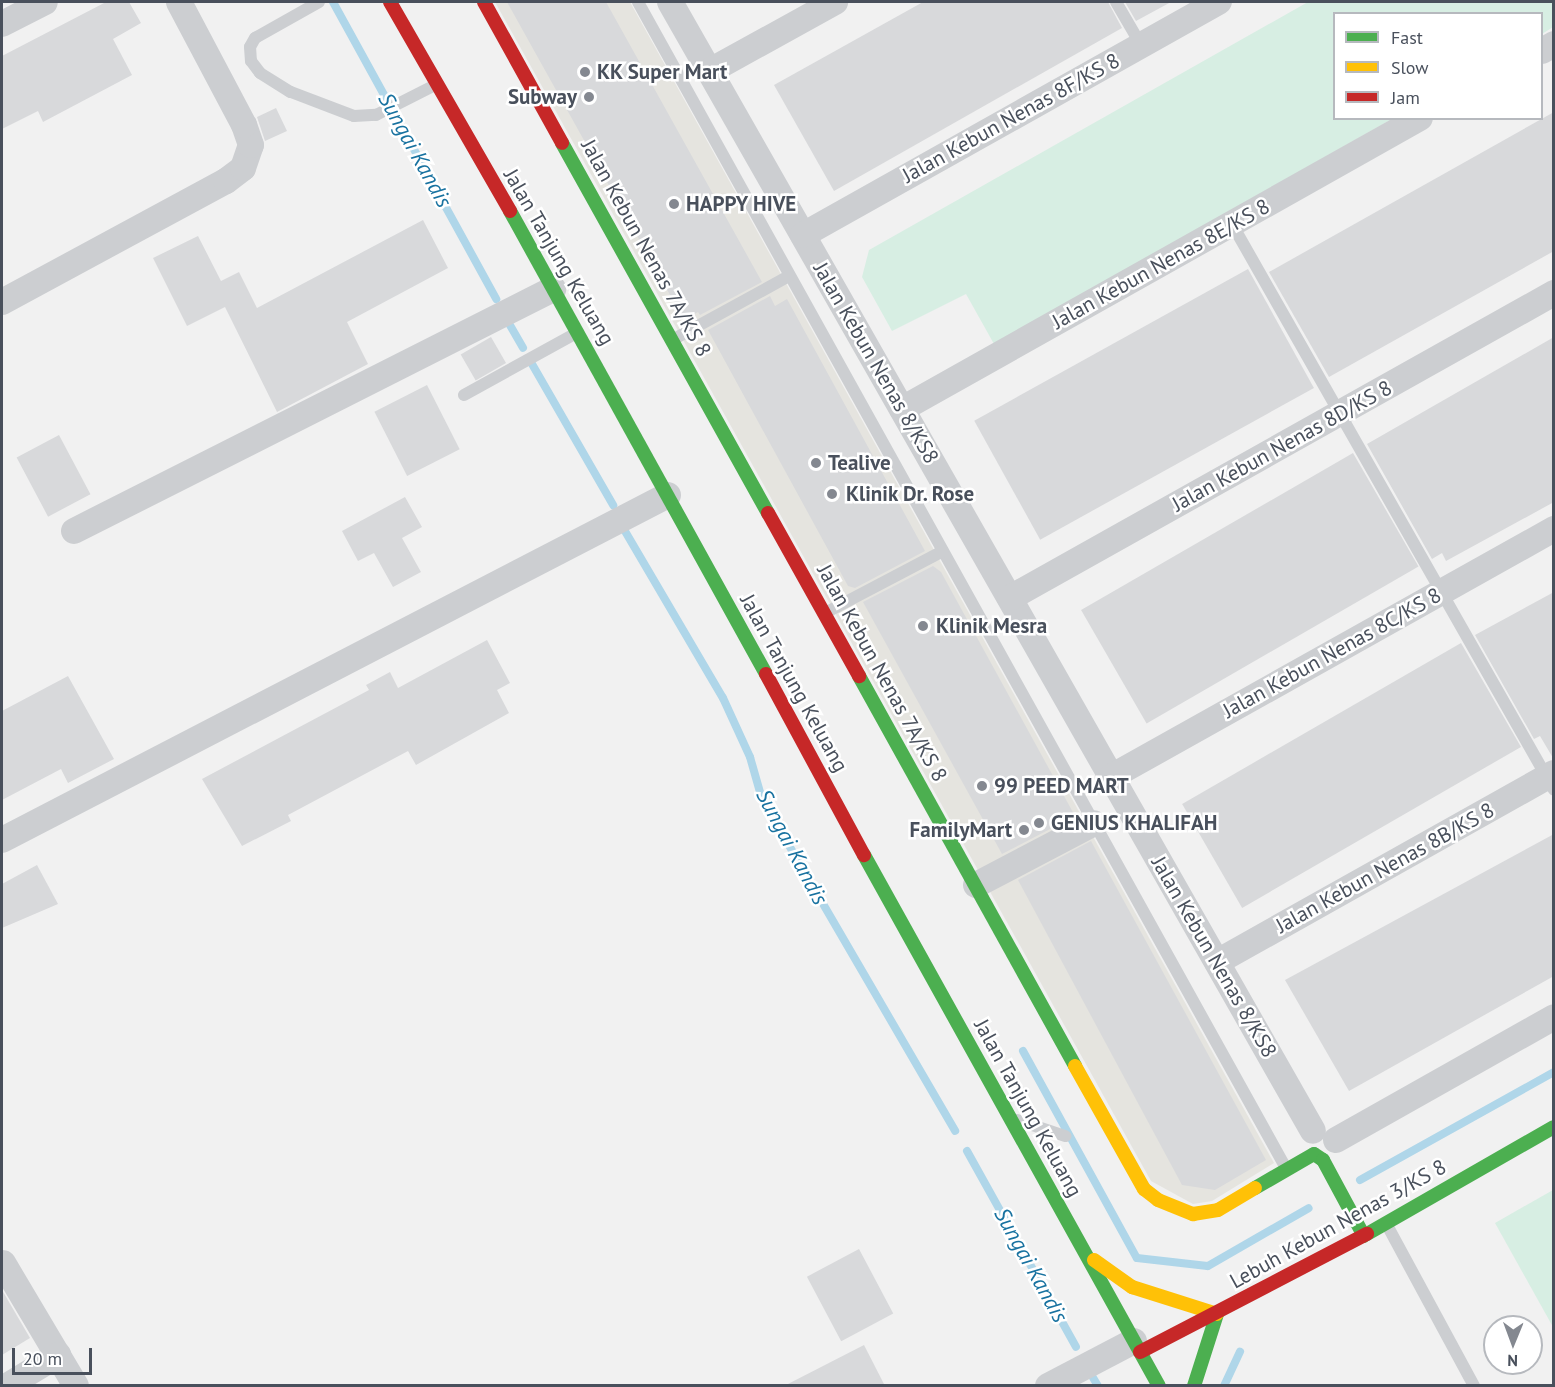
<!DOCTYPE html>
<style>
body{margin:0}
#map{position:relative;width:1555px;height:1387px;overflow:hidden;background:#f1f1f1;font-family:"PT Sans",sans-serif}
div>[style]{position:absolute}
.commercial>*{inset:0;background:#e5e4df}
.green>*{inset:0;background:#d7eee3}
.stream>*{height:8px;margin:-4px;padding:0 4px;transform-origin:4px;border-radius:4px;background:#afd6e9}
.building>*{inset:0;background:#d8d9db;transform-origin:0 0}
.lane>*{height:12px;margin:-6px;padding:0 6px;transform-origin:6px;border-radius:6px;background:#ccced1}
.street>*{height:26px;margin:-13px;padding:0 13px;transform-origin:13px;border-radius:13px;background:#ccced1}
.fast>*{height:14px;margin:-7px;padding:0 7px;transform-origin:7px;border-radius:7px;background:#4caf50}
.slow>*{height:14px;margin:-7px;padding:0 7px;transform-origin:7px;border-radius:7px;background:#ffc107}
.jam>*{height:14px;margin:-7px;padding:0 7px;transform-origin:7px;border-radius:7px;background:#c62828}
.dots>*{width:16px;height:16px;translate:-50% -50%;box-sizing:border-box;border:3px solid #fff;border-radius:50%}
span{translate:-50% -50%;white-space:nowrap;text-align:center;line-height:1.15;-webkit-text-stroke:5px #fff;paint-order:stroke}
.poi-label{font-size:21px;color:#49505c;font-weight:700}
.left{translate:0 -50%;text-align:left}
.right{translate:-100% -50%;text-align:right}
.street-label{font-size:21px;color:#49505c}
.water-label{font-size:22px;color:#1872a0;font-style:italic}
.frame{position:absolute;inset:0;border:3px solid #49505c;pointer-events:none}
.legend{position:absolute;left:1333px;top:12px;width:210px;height:108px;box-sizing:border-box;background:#fff;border:2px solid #b6b9be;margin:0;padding:8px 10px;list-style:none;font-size:18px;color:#49505c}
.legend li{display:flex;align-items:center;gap:12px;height:30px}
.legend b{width:30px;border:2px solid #b6b9be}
.north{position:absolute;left:1483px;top:1315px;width:60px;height:60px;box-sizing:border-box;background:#fff;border:2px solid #b6b9be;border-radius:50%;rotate:181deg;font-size:16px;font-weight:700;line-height:24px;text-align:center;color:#49505c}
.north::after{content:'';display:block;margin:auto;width:21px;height:27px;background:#848890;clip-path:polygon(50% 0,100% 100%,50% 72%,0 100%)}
.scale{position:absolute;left:12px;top:1348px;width:80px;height:27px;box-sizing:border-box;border:3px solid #49505c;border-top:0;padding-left:8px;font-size:18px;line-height:21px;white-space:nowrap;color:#49505c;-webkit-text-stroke:4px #fff;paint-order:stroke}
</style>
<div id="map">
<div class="commercial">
<div style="clip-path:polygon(495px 2px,630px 2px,1274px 1163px,1212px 1201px,1193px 1204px,1151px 1181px)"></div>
</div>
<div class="green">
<div style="clip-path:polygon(1308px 2px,1553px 2px,1553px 27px,1542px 34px,1542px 14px,1334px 14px,1334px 118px,1392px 119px,994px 344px,966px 294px,892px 331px,862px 277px,869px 250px)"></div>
<div style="clip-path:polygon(1553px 1190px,1553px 1327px,1495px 1223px)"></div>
</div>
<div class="stream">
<div style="left:333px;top:2px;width:339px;rotate:61.2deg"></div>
<div style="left:507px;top:320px;width:32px;rotate:60deg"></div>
<div style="left:532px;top:364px;width:163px;rotate:60.1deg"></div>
<div style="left:622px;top:526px;width:199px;rotate:59.6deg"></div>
<div style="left:723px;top:698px;width:65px;rotate:65.4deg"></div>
<div style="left:750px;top:757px;width:44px;rotate:74.1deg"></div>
<div style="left:762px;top:799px;width:384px;rotate:59.8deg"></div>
<div style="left:1023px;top:1051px;width:236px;rotate:61.2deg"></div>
<div style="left:1137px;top:1258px;width:71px;rotate:6.4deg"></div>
<div style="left:1208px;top:1266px;width:116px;rotate:-29.9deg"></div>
<div style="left:967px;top:1151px;width:224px;rotate:60.9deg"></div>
<div style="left:1360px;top:1180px;width:222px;rotate:-29.1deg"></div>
<div style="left:1092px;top:1376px;width:12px;rotate:59deg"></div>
<div style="left:1224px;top:1386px;width:38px;rotate:-65deg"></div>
</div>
<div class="building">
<div style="clip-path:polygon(106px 2px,129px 2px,141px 23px,113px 39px,132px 75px,43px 122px,38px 111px,2px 129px,2px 56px)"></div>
<div style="clip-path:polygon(507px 2px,606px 2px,762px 282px,700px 315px,698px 312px,684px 320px)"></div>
<div style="clip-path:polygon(923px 2px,1108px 2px,1122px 28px,834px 191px,774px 85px)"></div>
<div style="clip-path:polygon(1125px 2px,1171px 2px,1136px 21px)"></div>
<div style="clip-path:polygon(276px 108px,287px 131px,265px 141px,257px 117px)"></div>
<div style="clip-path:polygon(1554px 112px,1554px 251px,1329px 377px,1269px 272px)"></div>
<div style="clip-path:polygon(423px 220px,448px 268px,347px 322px,368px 364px,277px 412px,225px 307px,187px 326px,153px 258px,198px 236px,221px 281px,239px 272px,257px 308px)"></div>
<div style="left:1248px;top:269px;width:136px;height:313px;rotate:61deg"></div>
<div style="clip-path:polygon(770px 296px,775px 306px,787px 299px,925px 551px,855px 588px,848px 586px,708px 330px)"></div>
<div style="left:491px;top:337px;width:30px;height:35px;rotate:60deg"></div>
<div style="clip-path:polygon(1554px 337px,1554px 502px,1446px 561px,1442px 553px,1432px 559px,1367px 444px)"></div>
<div style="left:427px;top:385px;width:72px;height:59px;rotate:63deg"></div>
<div style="left:59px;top:435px;width:67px;height:48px;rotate:62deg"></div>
<div style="left:1353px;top:453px;width:131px;height:314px;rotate:60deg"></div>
<div style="clip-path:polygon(405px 497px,422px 527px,402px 538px,421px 572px,393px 587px,374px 553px,358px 561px,342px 531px)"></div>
<div style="clip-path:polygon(933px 566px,941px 572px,1075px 816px,1002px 854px,863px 602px)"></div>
<div style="clip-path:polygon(1554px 592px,1554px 758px,1553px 758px,1540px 736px,1534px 739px,1475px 635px)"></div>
<div style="clip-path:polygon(487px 640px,510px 683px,497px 690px,509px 713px,416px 765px,408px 751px,288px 815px,291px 821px,242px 846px,202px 779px,369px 690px,366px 685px,390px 672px,398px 688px)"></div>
<div style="left:1461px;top:643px;width:120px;height:322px;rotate:60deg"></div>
<div style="clip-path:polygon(68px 676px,114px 759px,68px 783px,61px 769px,2px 800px,2px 711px)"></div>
<div style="clip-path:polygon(1554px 834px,1554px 976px,1349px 1091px,1285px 980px)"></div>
<div style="clip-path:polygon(1091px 841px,1266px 1160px,1215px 1190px,1182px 1185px,1018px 880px)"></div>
<div style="clip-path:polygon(37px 865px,58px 904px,2px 928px,2px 884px)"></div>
<div style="left:859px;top:1249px;width:73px;height:59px;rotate:62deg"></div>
<div style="clip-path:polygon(2px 1290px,30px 1338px,2px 1355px)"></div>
<div style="clip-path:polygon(864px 1345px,885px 1386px,784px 1386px)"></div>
</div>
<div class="lane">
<div style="left:319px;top:2px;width:73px;rotate:150.6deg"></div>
<div style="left:255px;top:38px;width:10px;rotate:119deg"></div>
<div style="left:250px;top:47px;width:14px;rotate:86deg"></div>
<div style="left:251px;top:61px;width:15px;rotate:53deg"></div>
<div style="left:260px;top:73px;width:36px;rotate:32deg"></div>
<div style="left:291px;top:92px;width:67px;rotate:20.9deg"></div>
<div style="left:354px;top:116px;width:22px;rotate:-3deg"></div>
<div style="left:376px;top:115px;width:68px;rotate:-26.9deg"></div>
<div style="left:638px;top:2px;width:1334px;rotate:60.94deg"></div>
<div style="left:1116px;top:2px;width:50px;rotate:59.8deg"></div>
<div style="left:1232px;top:224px;width:651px;rotate:60.36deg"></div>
<div style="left:674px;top:339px;width:131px;rotate:-28.7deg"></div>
<div style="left:464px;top:395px;width:130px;rotate:-28.9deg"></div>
<div style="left:825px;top:613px;width:133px;rotate:-27.7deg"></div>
<div style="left:1017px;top:1120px;width:51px;rotate:18.4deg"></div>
<div style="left:1387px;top:1225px;width:183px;rotate:61.6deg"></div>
</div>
<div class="street">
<div style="left:670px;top:2px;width:1299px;rotate:60.34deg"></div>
<div style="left:2px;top:24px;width:48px;rotate:-27.1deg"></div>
<div style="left:1542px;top:51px;width:14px;rotate:-30deg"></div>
<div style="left:710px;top:71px;width:143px;rotate:-28.9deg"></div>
<div style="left:803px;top:235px;width:477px;rotate:-29.3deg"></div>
<div style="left:2px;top:302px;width:255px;rotate:-28.4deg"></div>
<div style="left:226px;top:181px;width:21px;rotate:-37deg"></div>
<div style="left:243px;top:168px;width:24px;rotate:-71deg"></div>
<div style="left:251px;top:145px;width:21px;rotate:-109deg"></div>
<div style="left:244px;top:125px;width:139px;rotate:-117.9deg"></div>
<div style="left:902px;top:409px;width:594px;rotate:-29.33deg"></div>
<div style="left:74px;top:531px;width:537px;rotate:-26.8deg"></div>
<div style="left:1010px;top:598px;width:624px;rotate:-29.28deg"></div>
<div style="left:1111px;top:777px;width:508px;rotate:-29.24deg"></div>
<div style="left:2px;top:840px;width:750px;rotate:-27.38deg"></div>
<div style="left:976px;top:885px;width:133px;rotate:-27.7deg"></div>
<div style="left:1217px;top:962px;width:386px;rotate:-29.3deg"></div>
<div style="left:1336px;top:1140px;width:250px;rotate:-29.4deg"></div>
<div style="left:3px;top:1263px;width:143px;rotate:59.3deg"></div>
<div style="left:7px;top:1386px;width:60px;rotate:-31.3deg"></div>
<div style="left:1048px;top:1386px;width:97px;rotate:-27.6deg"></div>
</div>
<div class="fast">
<div style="left:562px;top:143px;width:423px;rotate:60.9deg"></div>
<div style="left:510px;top:211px;width:529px;rotate:61.06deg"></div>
<div style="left:859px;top:676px;width:446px;rotate:61deg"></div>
<div style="left:864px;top:855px;width:607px;rotate:60.95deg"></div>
<div style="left:1255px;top:1188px;width:68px;rotate:-30deg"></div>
<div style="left:1314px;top:1154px;width:11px;rotate:34deg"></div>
<div style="left:1323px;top:1160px;width:86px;rotate:61.7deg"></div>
<div style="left:1367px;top:1234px;width:215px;rotate:-29.8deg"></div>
<div style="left:1194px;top:1386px;width:76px;rotate:-72.3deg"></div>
</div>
<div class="slow">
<div style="left:1075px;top:1066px;width:141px;rotate:60.7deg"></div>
<div style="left:1144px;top:1189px;width:18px;rotate:38deg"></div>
<div style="left:1158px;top:1200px;width:38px;rotate:22deg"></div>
<div style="left:1193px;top:1214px;width:25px;rotate:-9deg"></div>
<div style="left:1218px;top:1210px;width:43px;rotate:-30.7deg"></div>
<div style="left:1094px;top:1260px;width:47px;rotate:35.4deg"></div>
<div style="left:1132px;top:1287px;width:89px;rotate:17.6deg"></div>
</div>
<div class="jam">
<div style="left:390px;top:2px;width:241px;rotate:60.1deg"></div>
<div style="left:484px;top:2px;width:161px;rotate:61deg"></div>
<div style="left:768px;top:513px;width:187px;rotate:60.8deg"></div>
<div style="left:766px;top:674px;width:206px;rotate:61.6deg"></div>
<div style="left:1140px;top:1352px;width:256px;rotate:-27.5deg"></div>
</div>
<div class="dots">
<div style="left:585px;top:72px;background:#848890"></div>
<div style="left:589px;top:97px;background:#848890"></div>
<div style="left:674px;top:204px;background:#848890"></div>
<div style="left:816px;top:463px;background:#848890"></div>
<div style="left:832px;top:494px;background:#848890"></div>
<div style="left:923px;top:626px;background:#848890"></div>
<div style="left:982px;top:786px;background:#848890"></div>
<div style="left:1039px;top:823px;background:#848890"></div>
<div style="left:1024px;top:830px;background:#848890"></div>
</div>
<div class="poi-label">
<span class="left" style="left:597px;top:72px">KK Super Mart</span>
<span class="right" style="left:577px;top:97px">Subway</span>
<span class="left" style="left:686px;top:204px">HAPPY HIVE</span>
<span class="left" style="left:828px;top:463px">Tealive</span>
<span class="left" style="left:846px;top:494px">Klinik Dr. Rose</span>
<span class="left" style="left:936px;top:626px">Klinik Mesra</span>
<span class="left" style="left:994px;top:786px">99 PEED MART</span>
<span class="left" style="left:1051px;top:823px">GENIUS KHALIFAH</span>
<span class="right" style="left:1012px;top:830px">FamilyMart</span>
</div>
<div class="street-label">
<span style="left:1011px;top:118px;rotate:-29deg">Jalan Kebun Nenas 8F/KS 8</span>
<span style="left:646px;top:248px;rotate:61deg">Jalan Kebun Nenas 7A/KS 8</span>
<span style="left:559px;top:257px;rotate:60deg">Jalan Tanjung Keluang</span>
<span style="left:1161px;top:264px;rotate:-29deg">Jalan Kebun Nenas 8E/KS 8</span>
<span style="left:876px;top:363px;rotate:60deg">Jalan Kebun Nenas 8/KS8</span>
<span style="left:1282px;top:446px;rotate:-29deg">Jalan Kebun Nenas 8D/KS 8</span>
<span style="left:1332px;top:653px;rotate:-29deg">Jalan Kebun Nenas 8C/KS 8</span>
<span style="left:882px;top:673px;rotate:61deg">Jalan Kebun Nenas 7A/KS 8</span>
<span style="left:794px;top:683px;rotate:61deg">Jalan Tanjung Keluang</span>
<span style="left:1385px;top:868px;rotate:-29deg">Jalan Kebun Nenas 8B/KS 8</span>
<span style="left:1214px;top:957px;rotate:60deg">Jalan Kebun Nenas 8/KS8</span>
<span style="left:1028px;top:1108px;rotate:61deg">Jalan Tanjung Keluang</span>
<span style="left:1338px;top:1224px;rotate:-29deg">Lebuh Kebun Nenas 3/KS 8</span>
</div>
<div class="water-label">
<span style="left:415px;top:150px;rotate:61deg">Sungai Kandis</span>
<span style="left:792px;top:847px;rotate:62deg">Sungai Kandis</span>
<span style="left:1031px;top:1265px;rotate:61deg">Sungai Kandis</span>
</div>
<div class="frame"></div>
<ul class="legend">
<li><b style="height:8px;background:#4caf50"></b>Fast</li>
<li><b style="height:8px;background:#ffc107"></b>Slow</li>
<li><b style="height:8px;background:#c62828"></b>Jam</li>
</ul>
<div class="north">N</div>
<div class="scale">20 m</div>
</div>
